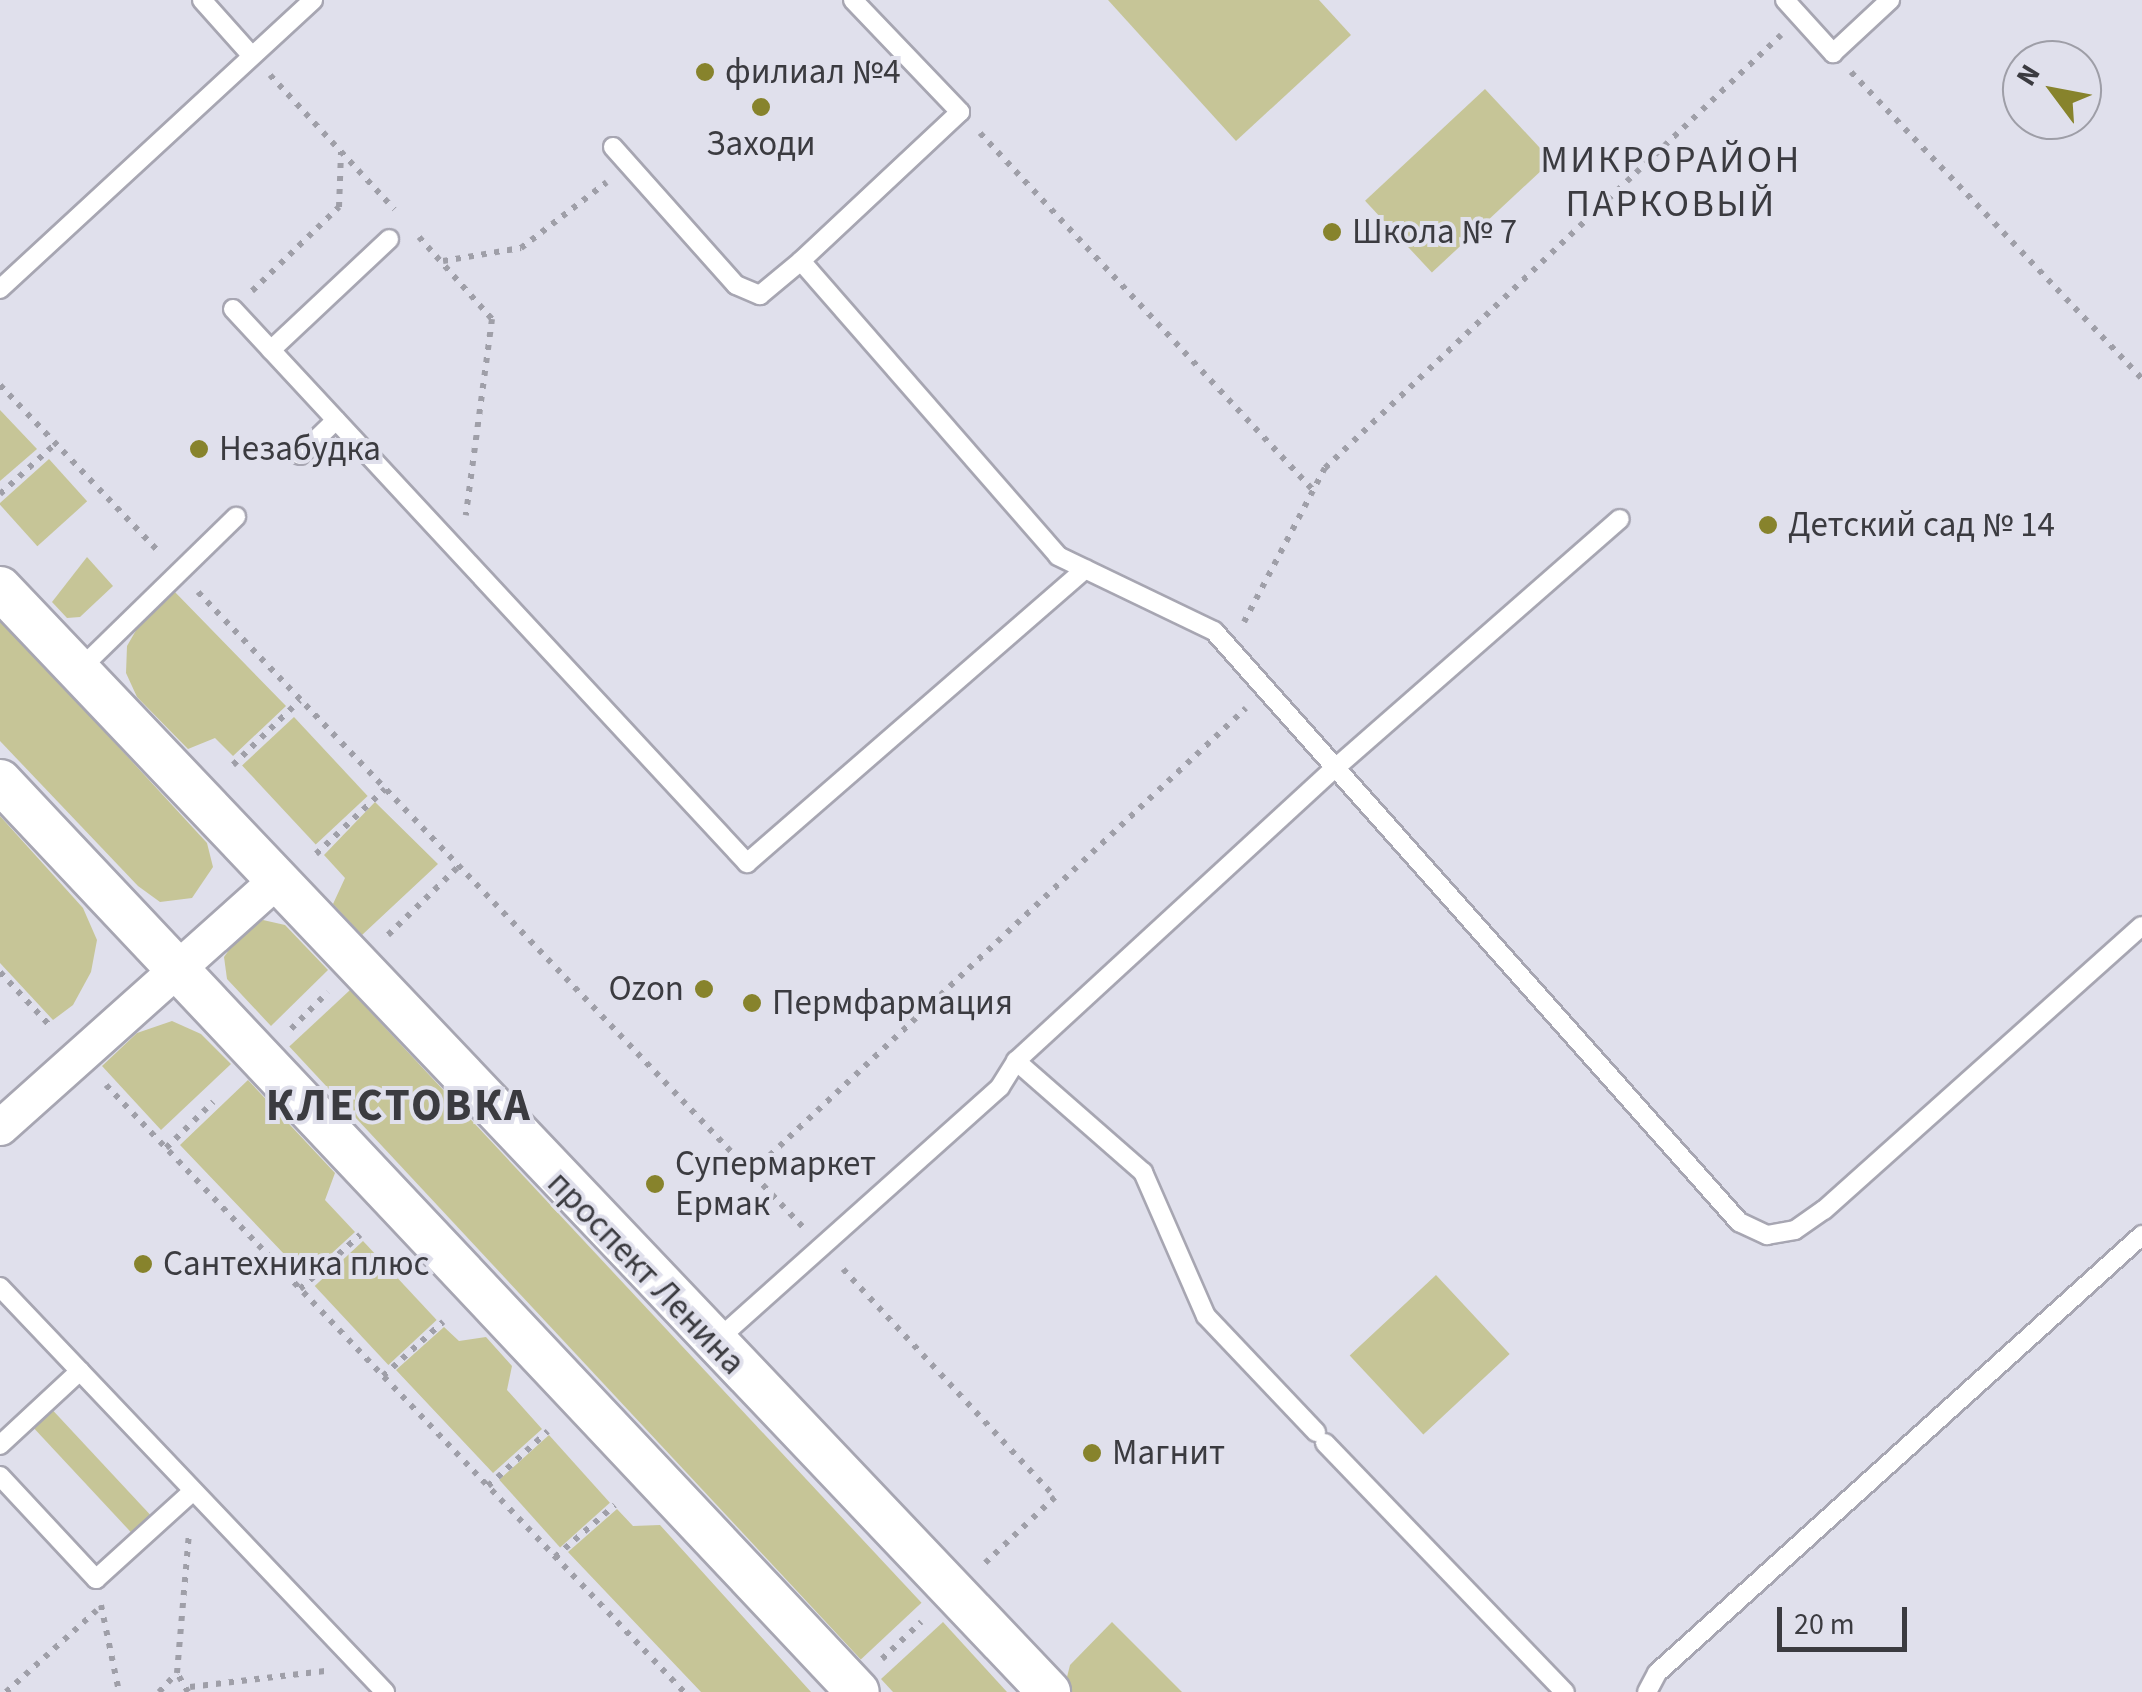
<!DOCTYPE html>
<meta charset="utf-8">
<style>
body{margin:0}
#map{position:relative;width:2142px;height:1692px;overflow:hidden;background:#e0e0ec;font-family:"Source Sans 3",sans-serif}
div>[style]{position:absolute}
.green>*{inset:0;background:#c6c597;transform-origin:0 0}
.path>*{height:6px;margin-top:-3px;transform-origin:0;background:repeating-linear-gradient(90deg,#9f9fa8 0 5px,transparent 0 13px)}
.roads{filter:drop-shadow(2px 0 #a7a6b2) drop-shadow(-2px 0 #a7a6b2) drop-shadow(0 2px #a7a6b2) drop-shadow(0 -2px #a7a6b2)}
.service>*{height:18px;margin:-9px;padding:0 9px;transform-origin:9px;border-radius:9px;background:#fff}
.minor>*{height:35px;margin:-17.5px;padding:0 17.5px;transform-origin:17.5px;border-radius:17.5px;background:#fff}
.tertiary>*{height:42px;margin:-21px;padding:0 21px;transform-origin:21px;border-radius:21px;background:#fff}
.dots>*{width:28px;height:28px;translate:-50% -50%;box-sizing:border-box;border:5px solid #e0e0ec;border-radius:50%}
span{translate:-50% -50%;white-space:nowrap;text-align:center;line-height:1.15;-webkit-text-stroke:8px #e0e0ec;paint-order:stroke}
.poi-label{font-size:35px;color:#3b3b40}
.left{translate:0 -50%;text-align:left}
.right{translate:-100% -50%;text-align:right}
.street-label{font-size:35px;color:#3b3b40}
.neighbourhood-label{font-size:38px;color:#3b3b40;letter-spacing:2.5px}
.district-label{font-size:45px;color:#3b3b40;font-weight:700;letter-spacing:2.5px}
.north{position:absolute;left:2002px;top:40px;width:100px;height:100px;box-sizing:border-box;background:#e0e0ec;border:2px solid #9e9ea7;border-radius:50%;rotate:302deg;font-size:28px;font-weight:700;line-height:40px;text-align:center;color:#3b3b40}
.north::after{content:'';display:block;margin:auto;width:35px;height:45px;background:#87832c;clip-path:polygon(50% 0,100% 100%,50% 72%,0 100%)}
.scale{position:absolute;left:1777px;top:1607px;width:130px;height:45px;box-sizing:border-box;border:5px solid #3b3b40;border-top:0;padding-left:12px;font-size:30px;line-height:35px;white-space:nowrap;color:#3b3b40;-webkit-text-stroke:8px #e0e0ec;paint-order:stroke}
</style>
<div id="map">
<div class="green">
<div style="clip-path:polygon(1108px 0,1319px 0,1351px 35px,1236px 141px)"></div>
<div style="left:1485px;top:89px;width:98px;height:164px;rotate:47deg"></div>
<div style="clip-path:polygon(0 410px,37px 449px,0 481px)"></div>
<div style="left:49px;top:459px;width:57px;height:67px;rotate:48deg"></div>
<div style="clip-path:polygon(87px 557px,113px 586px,80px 617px,67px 618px,52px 602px)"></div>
<div style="clip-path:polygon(173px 590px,286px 706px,233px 756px,215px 738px,188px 749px,137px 697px,126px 673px,127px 646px,146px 613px)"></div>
<div style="clip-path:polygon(0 618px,207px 843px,213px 867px,192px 898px,160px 902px,138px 886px,0 741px)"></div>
<div style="left:294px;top:717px;width:108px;height:71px;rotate:47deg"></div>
<div style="clip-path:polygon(375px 802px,438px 864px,362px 935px,333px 904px,345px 878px,324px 855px)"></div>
<div style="clip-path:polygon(0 816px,83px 908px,97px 940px,91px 972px,73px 1005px,53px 1020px,0 963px)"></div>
<div style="clip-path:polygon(263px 920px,285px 925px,328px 970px,271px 1026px,227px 979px,224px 957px,245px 927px)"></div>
<div style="left:350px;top:990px;width:838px;height:83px;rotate:47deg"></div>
<div style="clip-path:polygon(172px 1021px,201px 1034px,231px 1064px,161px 1130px,102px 1066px,137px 1033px)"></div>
<div style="clip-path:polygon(248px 1080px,335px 1173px,325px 1200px,355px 1232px,306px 1277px,180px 1145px)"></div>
<div style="left:363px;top:1241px;width:108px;height:66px;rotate:47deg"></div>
<div style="left:1436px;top:1275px;width:108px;height:118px;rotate:47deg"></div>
<div style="clip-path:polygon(444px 1327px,459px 1341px,486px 1337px,512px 1366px,507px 1390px,542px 1429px,493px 1473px,396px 1370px)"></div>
<div style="left:46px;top:1403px;width:164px;height:26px;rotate:47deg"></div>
<div style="left:549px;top:1435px;width:91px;height:67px;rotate:48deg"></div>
<div style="clip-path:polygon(617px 1509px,633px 1526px,660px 1525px,811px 1692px,701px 1692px,568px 1552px)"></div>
<div style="clip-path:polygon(943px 1622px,1007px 1692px,893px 1692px,881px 1679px)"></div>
<div style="clip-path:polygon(1112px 1622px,1182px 1692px,1071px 1692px,1065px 1685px,1070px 1665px)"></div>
</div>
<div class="path">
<div style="left:1851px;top:72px;width:423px;rotate:46.5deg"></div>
<div style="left:270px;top:75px;width:183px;rotate:47.2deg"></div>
<div style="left:980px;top:133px;width:488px;rotate:47deg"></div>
<div style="left:419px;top:237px;width:110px;rotate:48.3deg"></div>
<div style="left:492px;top:319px;width:198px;rotate:97.6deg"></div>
<div style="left:443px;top:261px;width:79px;rotate:-9.5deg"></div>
<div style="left:521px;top:248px;width:108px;rotate:-37.5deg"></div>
<div style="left:252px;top:291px;width:121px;rotate:-44deg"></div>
<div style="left:339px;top:207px;width:55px;rotate:-87.9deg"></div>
<div style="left:0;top:385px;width:229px;rotate:46.4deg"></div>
<div style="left:0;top:494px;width:76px;rotate:-42.3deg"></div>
<div style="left:198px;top:592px;width:877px;rotate:46.39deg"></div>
<div style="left:1244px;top:622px;width:174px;rotate:-62.3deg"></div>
<div style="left:1325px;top:468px;width:629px;rotate:-43.52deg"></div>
<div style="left:233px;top:765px;width:93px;rotate:-44.1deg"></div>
<div style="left:316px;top:854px;width:95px;rotate:-43.3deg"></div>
<div style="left:388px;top:935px;width:99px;rotate:-44.2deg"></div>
<div style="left:0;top:972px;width:76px;rotate:47.1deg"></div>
<div style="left:291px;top:1029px;width:52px;rotate:-45deg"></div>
<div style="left:106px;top:1085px;width:838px;rotate:46.4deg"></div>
<div style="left:166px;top:1148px;width:66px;rotate:-44.4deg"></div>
<div style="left:751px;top:1173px;width:679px;rotate:-43.21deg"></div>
<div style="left:843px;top:1269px;width:311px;rotate:47.1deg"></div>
<div style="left:1055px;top:1497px;width:96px;rotate:136.7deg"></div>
<div style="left:300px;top:1289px;width:81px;rotate:-42deg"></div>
<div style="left:383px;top:1376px;width:81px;rotate:-42deg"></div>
<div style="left:488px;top:1486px;width:81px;rotate:-42.5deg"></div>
<div style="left:555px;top:1557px;width:79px;rotate:-40.9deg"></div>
<div style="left:101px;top:1605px;width:89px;rotate:78.3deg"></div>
<div style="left:882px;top:1659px;width:54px;rotate:-43.5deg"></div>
<div style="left:190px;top:1687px;width:136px;rotate:-6.8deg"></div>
<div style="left:6px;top:1692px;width:122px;rotate:-42deg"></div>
<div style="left:159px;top:1692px;width:26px;rotate:-47deg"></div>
<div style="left:188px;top:1692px;width:22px;rotate:-120deg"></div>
<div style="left:177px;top:1673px;width:140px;rotate:-85.1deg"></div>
</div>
<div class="roads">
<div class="service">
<div style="left:202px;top:0;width:75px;rotate:48.2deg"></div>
<div style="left:853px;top:0;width:155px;rotate:46.3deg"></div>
<div style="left:960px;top:112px;width:218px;rotate:136.9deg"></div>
<div style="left:801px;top:261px;width:391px;rotate:48.9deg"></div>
<div style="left:1058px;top:556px;width:173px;rotate:25.7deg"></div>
<div style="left:1214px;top:631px;width:791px;rotate:48.38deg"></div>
<div style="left:1739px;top:1222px;width:31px;rotate:25deg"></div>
<div style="left:1767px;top:1235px;width:28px;rotate:-10deg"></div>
<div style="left:1795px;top:1230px;width:35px;rotate:-35deg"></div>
<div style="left:1824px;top:1210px;width:426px;rotate:-41.8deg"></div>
<div style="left:1785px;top:0;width:72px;rotate:47.8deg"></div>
<div style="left:1833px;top:53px;width:78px;rotate:-42.9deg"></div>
<div style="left:613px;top:147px;width:185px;rotate:48.3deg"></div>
<div style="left:736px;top:285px;width:26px;rotate:23deg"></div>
<div style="left:760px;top:295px;width:53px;rotate:-39.7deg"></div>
<div style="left:0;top:289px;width:426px;rotate:-42.7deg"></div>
<div style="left:233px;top:309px;width:756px;rotate:47.14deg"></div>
<div style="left:747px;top:863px;width:448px;rotate:-41deg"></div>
<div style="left:271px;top:350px;width:162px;rotate:-43.2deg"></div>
<div style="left:300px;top:455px;width:50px;rotate:-44.2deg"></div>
<div style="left:78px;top:671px;width:221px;rotate:-44.3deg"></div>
<div style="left:1016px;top:1061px;width:169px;rotate:41.2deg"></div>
<div style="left:1143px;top:1172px;width:157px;rotate:66.4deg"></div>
<div style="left:1206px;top:1316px;width:160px;rotate:46.5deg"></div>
<div style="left:0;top:1287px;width:559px;rotate:46.45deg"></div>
<div style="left:715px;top:1342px;width:382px;rotate:-41.8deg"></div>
<div style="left:1000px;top:1087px;width:31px;rotate:-58deg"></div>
<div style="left:1016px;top:1061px;width:430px;rotate:-42.6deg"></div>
<div style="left:1333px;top:770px;width:381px;rotate:-41.2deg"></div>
<div style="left:1325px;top:1443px;width:346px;rotate:46.1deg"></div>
<div style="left:0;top:1445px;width:109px;rotate:-42.8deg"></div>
<div style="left:0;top:1476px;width:141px;rotate:47deg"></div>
<div style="left:96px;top:1579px;width:131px;rotate:-42.2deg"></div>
<div style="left:1647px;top:1692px;width:21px;rotate:-62deg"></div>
<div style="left:1657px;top:1673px;width:654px;rotate:-42.08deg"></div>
</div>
<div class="minor">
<div style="left:0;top:1127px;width:366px;rotate:-41.8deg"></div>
</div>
<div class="tertiary">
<div style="left:0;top:588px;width:1523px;rotate:46.46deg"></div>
<div style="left:0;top:781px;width:1251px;rotate:46.72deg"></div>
</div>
</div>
<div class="dots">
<div style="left:705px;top:72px;background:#87832c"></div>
<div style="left:761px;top:107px;background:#87832c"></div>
<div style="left:1332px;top:232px;background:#87832c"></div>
<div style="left:199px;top:449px;background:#87832c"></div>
<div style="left:1768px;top:525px;background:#87832c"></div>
<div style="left:704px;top:989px;background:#87832c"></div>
<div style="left:752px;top:1003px;background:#87832c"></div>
<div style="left:655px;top:1184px;background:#87832c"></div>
<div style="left:143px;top:1264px;background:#87832c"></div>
<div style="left:1092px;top:1453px;background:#87832c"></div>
</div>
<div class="poi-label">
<span class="left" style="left:725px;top:72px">филиал №4</span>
<span style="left:761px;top:144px">Заходи</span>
<span class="left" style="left:1352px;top:232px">Школа № 7</span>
<span class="left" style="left:219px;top:449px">Незабудка</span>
<span class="left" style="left:1788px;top:525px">Детский сад № 14</span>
<span class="right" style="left:684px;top:989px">Ozon</span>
<span class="left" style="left:772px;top:1003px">Пермфармация</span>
<span class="left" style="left:675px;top:1184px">Супермаркет<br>Ермак</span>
<span class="left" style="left:163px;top:1264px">Сантехника плюс</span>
<span class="left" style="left:1112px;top:1453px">Магнит</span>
</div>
<div class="street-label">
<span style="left:646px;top:1273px;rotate:46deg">проспект Ленина</span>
</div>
<div class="neighbourhood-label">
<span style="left:1671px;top:183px">МИКРОРАЙОН<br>ПАРКОВЫЙ</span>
</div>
<div class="district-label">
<span style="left:399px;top:1107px">КЛЕСТОВКА</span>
</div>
<div class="north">N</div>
<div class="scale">20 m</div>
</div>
